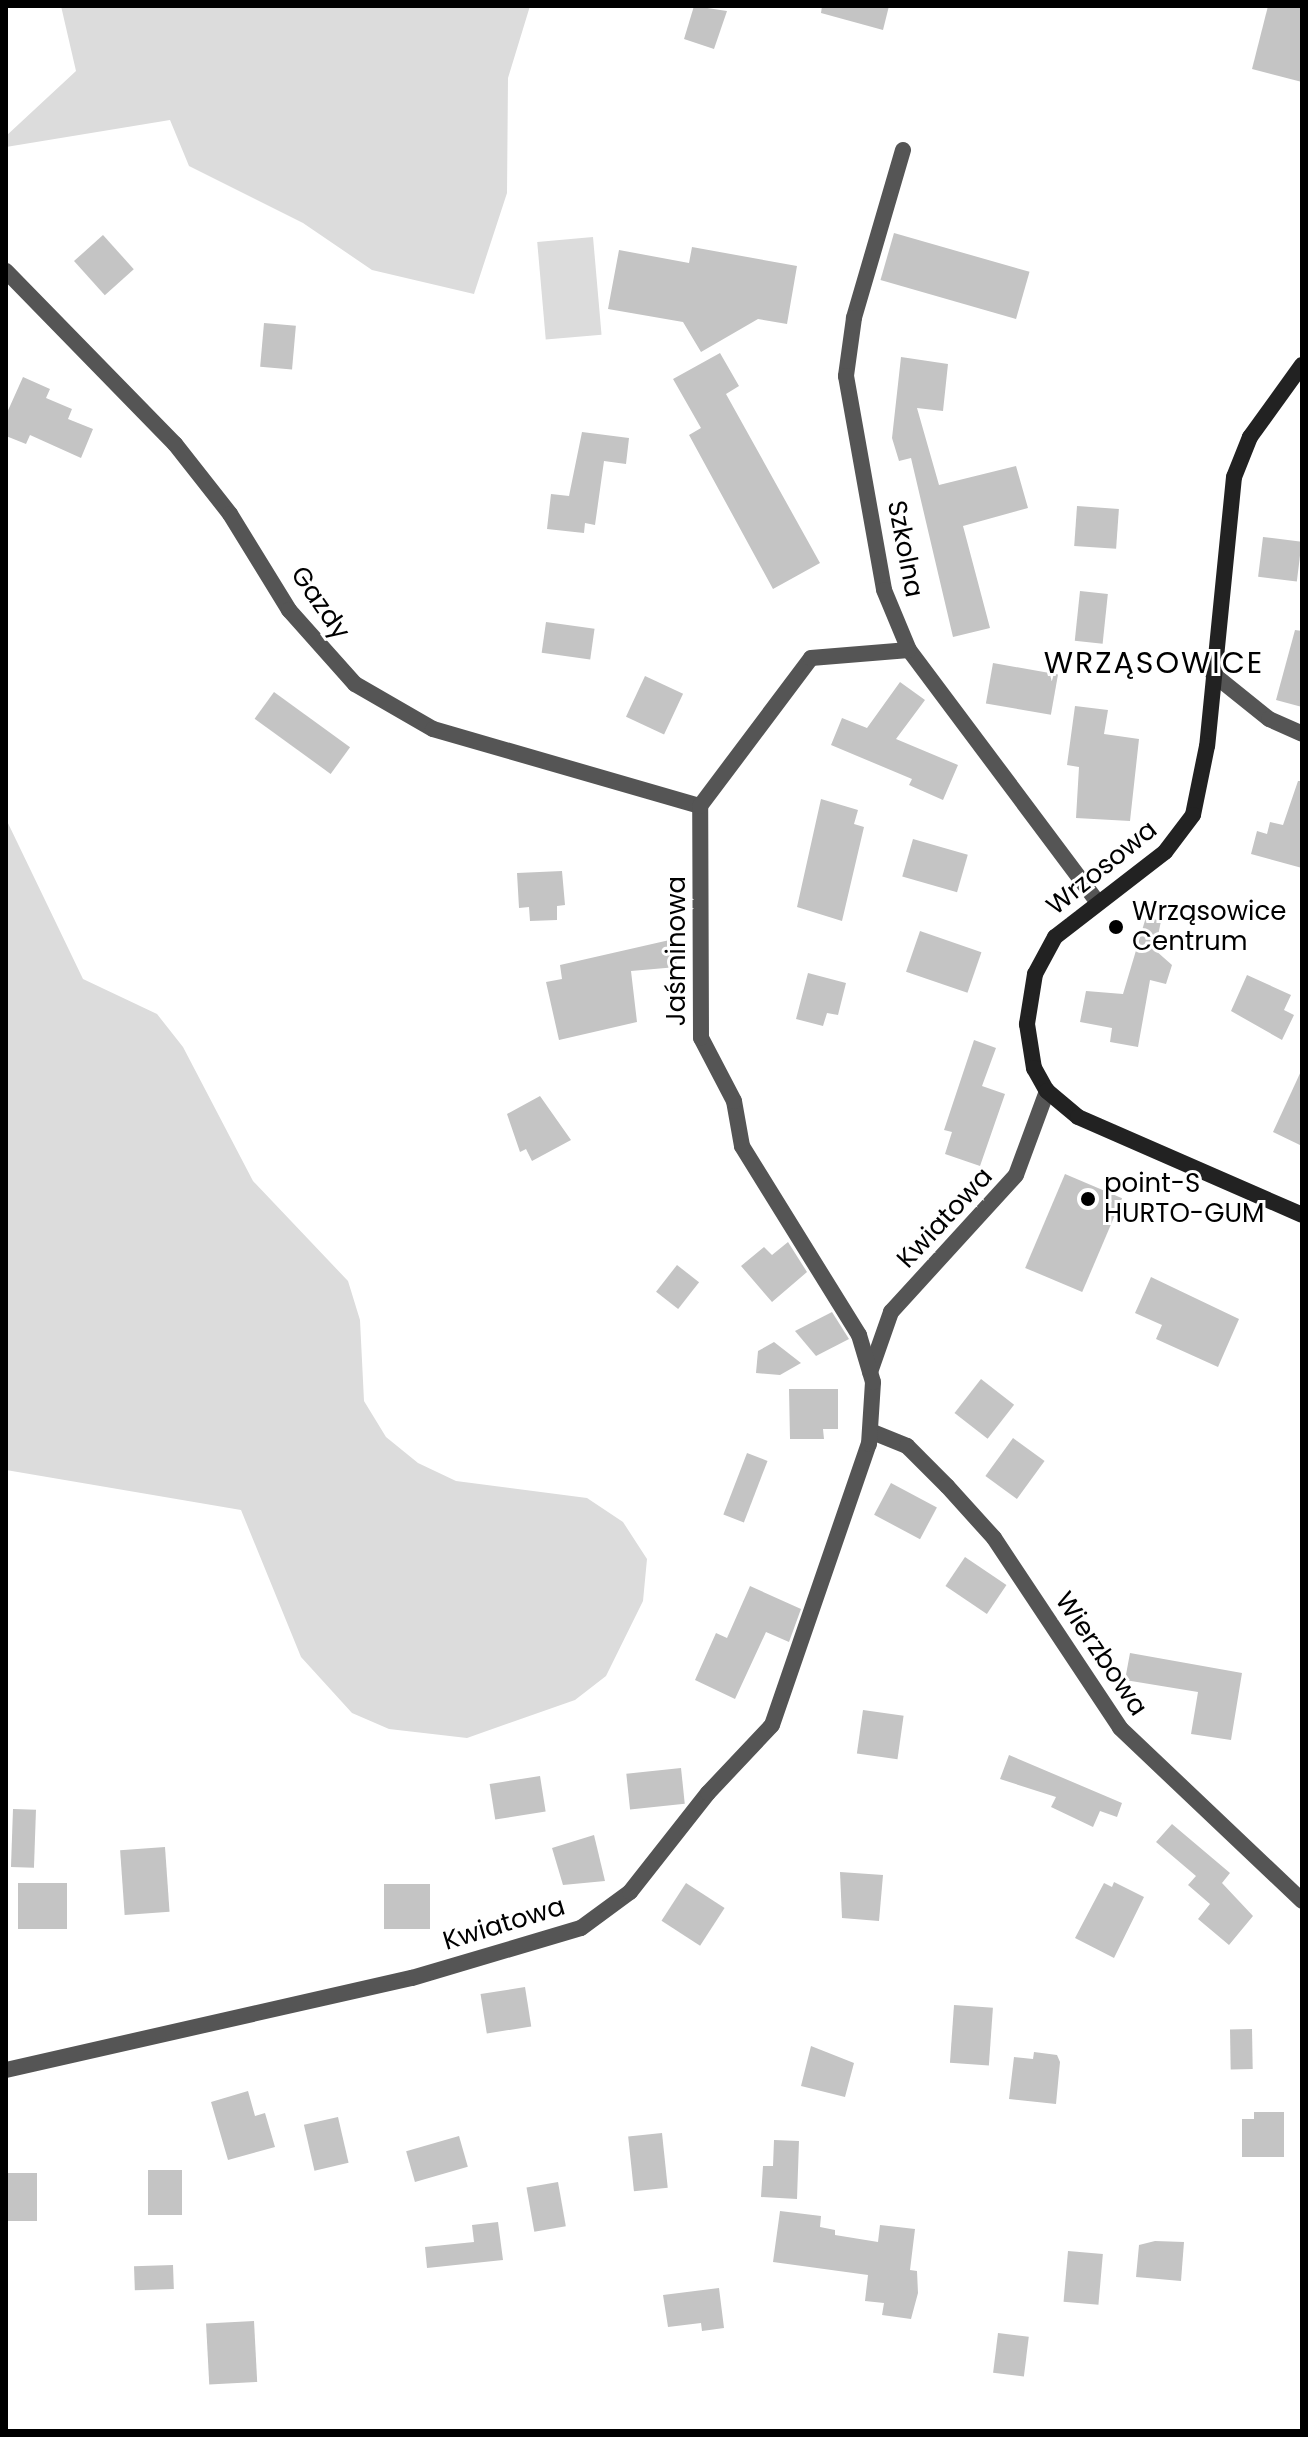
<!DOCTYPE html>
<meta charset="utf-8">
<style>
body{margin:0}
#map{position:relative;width:1308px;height:2437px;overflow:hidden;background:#fff;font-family:Poppins,sans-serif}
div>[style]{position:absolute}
.green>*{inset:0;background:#dcdcdc;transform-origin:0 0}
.building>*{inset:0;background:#c4c4c4;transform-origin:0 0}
.street>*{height:16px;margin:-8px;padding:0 8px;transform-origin:8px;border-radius:8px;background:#555}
.secondary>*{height:16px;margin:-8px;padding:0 8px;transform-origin:8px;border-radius:8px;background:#222}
.dots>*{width:22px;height:22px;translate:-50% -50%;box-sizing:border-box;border:4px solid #fff;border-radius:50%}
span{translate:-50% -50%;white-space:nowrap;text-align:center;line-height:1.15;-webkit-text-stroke:6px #fff;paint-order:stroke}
.street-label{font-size:26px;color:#000}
.poi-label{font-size:26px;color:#000}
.left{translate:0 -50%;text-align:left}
.quarter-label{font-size:30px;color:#000;letter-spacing:2px}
.frame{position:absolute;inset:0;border:8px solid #000;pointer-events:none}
</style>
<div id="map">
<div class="green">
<div style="clip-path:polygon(61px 6px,530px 6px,508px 78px,507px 193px,474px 294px,372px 270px,303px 223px,189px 166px,170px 120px,6px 147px,6px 136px,76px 71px)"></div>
<div style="left:593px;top:237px;width:98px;height:56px;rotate:85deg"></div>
<div style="clip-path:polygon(6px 819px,83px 979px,157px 1014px,183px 1047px,253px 1181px,348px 1281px,360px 1320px,364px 1401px,386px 1437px,418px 1463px,456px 1481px,587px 1498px,623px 1522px,647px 1559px,643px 1601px,606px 1676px,575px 1700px,467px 1738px,389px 1729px,352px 1713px,301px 1657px,241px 1510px,6px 1470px)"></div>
</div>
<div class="building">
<div style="clip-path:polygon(694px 6px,727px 11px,714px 49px,684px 39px)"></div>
<div style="clip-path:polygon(822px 6px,889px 6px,883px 30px,821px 13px)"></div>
<div style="clip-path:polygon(1268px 6px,1302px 6px,1302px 82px,1252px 69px)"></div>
<div style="left:894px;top:233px;width:141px;height:49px;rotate:16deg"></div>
<div style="left:103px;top:235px;width:46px;height:39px;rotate:48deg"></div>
<div style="clip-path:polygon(692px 247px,797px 266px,787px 324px,758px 319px,701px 352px,683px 322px,608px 309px,619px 250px,689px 263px)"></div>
<div style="left:264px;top:323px;width:32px;height:44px;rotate:5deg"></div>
<div style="clip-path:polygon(720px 353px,739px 386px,726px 394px,820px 563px,773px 589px,689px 435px,701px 428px,673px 379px)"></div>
<div style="clip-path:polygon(901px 357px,948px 364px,943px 411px,917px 408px,939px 485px,1016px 466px,1028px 508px,963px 526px,990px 628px,953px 637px,911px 458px,899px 461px,892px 438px)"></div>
<div style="clip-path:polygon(23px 377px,50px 389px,46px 398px,72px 409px,68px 419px,93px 429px,81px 458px,30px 435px,26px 444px,6px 436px,6px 415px)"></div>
<div style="clip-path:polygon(582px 432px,629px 438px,626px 464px,604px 461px,595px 525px,585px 523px,584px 533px,547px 529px,551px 494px,569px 496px)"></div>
<div style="left:1077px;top:506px;width:42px;height:40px;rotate:4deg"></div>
<div style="left:1263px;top:537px;width:39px;height:40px;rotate:7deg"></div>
<div style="left:1080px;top:591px;width:28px;height:50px;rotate:6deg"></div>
<div style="left:546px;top:622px;width:49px;height:31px;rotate:8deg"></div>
<div style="clip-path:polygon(1295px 630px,1302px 631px,1302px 707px,1276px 700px)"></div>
<div style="left:993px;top:663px;width:66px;height:41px;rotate:10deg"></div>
<div style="left:645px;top:676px;width:42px;height:45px;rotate:25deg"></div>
<div style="clip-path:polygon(900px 682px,925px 700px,896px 739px,958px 765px,943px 800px,909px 785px,912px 779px,831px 745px,842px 718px,867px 728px)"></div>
<div style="left:274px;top:692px;width:94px;height:33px;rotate:36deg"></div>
<div style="clip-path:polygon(1075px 706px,1108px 710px,1104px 734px,1139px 739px,1130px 821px,1076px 818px,1079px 767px,1067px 765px)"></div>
<div style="clip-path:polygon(1298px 781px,1302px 781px,1302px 868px,1251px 854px,1257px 831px,1267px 834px,1270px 822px,1283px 825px)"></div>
<div style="clip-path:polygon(821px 799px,858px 810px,854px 824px,864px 827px,842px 921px,797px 907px)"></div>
<div style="left:913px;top:839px;width:57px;height:39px;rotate:16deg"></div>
<div style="clip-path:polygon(562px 871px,565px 905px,557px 906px,557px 920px,530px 921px,529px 907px,519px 908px,517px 873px)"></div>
<div style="clip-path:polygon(1146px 917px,1161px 921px,1155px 950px,1172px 965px,1166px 984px,1150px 980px,1138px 1047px,1110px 1042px,1112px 1028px,1080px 1022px,1086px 991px,1123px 994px)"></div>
<div style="left:920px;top:931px;width:65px;height:43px;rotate:19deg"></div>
<div style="clip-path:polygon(674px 939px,677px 967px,631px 971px,637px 1022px,559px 1040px,546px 982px,562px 979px,560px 965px)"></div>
<div style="clip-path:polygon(808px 973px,846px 983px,838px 1015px,827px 1013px,823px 1026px,796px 1019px)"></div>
<div style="clip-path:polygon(1247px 975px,1291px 995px,1284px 1010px,1294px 1015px,1282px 1040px,1231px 1011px)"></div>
<div style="clip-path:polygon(974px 1040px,996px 1048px,982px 1086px,1005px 1094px,980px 1166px,945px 1154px,952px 1132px,944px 1130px)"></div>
<div style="clip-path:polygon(1302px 1069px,1302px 1146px,1273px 1132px)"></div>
<div style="clip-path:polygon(540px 1096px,571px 1140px,532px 1161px,526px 1149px,520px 1152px,507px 1114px)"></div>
<div style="left:1065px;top:1174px;width:62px;height:102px;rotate:23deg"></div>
<div style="clip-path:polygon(788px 1242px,807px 1272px,772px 1302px,741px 1266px,764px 1247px,772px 1255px)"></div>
<div style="left:677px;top:1265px;width:28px;height:34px;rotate:38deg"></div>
<div style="clip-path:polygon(1151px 1277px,1239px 1319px,1218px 1367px,1156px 1339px,1162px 1325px,1135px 1313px)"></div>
<div style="clip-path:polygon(832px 1312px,849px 1339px,816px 1356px,795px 1331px)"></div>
<div style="clip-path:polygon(774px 1342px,801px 1363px,780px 1375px,756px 1373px,758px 1351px)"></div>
<div style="left:981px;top:1379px;width:42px;height:43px;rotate:38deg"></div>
<div style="clip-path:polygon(789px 1389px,838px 1389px,838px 1429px,823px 1429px,824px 1439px,790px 1439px)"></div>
<div style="left:1013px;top:1438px;width:39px;height:47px;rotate:36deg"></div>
<div style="left:747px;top:1453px;width:22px;height:66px;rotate:21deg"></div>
<div style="left:891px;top:1483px;width:52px;height:36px;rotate:28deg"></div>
<div style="left:965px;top:1557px;width:50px;height:35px;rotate:34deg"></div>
<div style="clip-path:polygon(750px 1586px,801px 1609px,789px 1642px,766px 1632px,735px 1699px,695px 1680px,716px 1633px,727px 1638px)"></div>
<div style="clip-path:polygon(1130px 1653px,1242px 1673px,1231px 1740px,1191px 1734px,1198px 1692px,1125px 1680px)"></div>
<div style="left:863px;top:1710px;width:41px;height:44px;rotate:8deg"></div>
<div style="clip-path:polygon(1009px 1755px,1122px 1803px,1117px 1817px,1100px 1811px,1093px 1827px,1051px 1807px,1056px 1797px,1000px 1779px)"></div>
<div style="left:681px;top:1768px;width:36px;height:55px;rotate:84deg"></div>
<div style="left:540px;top:1776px;width:36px;height:51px;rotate:81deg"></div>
<div style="left:13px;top:1809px;width:23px;height:58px;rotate:2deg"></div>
<div style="clip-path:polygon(1172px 1824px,1230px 1873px,1222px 1883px,1253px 1916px,1229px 1945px,1198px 1919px,1210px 1904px,1188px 1885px,1196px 1876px,1156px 1842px)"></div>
<div style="clip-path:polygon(594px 1835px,605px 1881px,563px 1885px,552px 1848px)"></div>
<div style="left:165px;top:1847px;width:65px;height:45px;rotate:86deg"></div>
<div style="clip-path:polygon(840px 1872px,883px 1875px,879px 1921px,842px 1918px)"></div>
<div style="clip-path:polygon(1114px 1882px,1144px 1897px,1114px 1958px,1075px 1938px,1104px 1883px,1112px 1887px)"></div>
<div style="left:18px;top:1883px;width:49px;height:46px"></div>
<div style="left:686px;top:1883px;width:46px;height:45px;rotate:33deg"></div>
<div style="left:384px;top:1884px;width:46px;height:45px"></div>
<div style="left:525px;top:1987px;width:40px;height:45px;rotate:81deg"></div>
<div style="left:954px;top:2005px;width:39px;height:58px;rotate:4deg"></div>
<div style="left:1252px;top:2029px;width:40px;height:22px;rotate:89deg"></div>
<div style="clip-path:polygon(811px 2046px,854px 2063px,845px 2097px,801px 2086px)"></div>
<div style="clip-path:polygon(1034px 2052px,1057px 2055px,1060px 2062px,1056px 2104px,1009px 2099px,1014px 2057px,1033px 2059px)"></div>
<div style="clip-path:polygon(248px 2091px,255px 2116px,265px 2113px,275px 2147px,228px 2160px,211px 2102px)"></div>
<div style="clip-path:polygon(1254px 2112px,1284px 2112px,1284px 2157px,1242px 2157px,1242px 2119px,1254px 2119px)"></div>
<div style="left:338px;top:2117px;width:47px;height:35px;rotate:77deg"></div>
<div style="left:662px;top:2133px;width:55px;height:34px;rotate:84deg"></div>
<div style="left:459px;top:2136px;width:32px;height:55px;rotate:74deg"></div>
<div style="clip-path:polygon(774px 2140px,799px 2141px,797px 2199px,761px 2197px,763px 2166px,773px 2166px)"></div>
<div style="left:148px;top:2170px;width:34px;height:45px"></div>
<div style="left:6px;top:2173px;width:31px;height:48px"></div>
<div style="left:558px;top:2182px;width:45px;height:32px;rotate:80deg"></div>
<div style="clip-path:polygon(780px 2211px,821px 2216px,820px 2227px,835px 2230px,835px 2235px,878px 2242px,880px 2225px,915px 2229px,910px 2270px,917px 2271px,918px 2293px,911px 2319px,882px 2315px,884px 2303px,865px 2301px,868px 2275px,773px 2262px)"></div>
<div style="clip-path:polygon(498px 2222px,503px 2260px,427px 2268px,425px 2247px,474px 2242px,472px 2225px)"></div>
<div style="clip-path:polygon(1155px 2241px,1184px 2242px,1181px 2281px,1136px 2277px,1139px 2245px)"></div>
<div style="left:1068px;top:2251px;width:35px;height:51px;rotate:5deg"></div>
<div style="left:173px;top:2265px;width:24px;height:39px;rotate:88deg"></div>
<div style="clip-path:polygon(719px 2288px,724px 2328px,702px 2331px,701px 2323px,668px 2327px,663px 2295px)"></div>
<div style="left:254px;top:2321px;width:61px;height:48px;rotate:87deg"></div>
<div style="left:998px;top:2333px;width:31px;height:40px;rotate:7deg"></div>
</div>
<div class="street">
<div style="left:903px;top:150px;width:175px;rotate:106.3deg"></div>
<div style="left:854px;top:318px;width:59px;rotate:97.9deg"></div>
<div style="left:846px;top:376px;width:217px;rotate:79.9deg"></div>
<div style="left:884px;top:590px;width:65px;rotate:67.4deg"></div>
<div style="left:909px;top:650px;width:314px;rotate:53.2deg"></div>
<div style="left:6px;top:271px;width:242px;rotate:45.7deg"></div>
<div style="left:175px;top:444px;width:89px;rotate:51.8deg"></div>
<div style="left:230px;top:514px;width:113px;rotate:58.4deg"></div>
<div style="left:289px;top:610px;width:99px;rotate:48.3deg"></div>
<div style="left:355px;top:684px;width:90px;rotate:30deg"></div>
<div style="left:433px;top:729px;width:278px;rotate:16.1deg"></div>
<div style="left:1213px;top:674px;width:72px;rotate:38.8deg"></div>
<div style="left:1269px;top:719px;width:36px;rotate:24deg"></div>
<div style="left:870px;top:1372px;width:64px;rotate:-70.7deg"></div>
<div style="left:891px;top:1312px;width:185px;rotate:-47.6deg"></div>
<div style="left:1016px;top:1175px;width:90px;rotate:-69.7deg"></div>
<div style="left:870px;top:1431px;width:40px;rotate:22deg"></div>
<div style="left:907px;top:1446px;width:57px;rotate:45deg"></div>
<div style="left:947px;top:1486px;width:70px;rotate:47.9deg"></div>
<div style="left:994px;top:1538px;width:228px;rotate:56.4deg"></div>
<div style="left:1120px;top:1728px;width:251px;rotate:43.5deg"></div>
<div style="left:6px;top:2070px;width:416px;rotate:-12.8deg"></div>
<div style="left:412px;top:1978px;width:176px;rotate:-16.5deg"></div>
<div style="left:581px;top:1928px;width:61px;rotate:-36.3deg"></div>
<div style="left:630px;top:1892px;width:126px;rotate:-51.8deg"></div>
<div style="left:708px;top:1793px;width:93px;rotate:-46.7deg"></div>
<div style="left:772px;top:1725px;width:297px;rotate:-71deg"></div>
<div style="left:869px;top:1444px;width:62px;rotate:-86.3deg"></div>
<div style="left:873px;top:1382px;width:49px;rotate:-106.6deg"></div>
<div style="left:859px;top:1335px;width:222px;rotate:-121.8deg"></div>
<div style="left:742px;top:1146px;width:46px;rotate:-100.1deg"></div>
<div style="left:734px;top:1101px;width:71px;rotate:-117.6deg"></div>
<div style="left:701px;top:1038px;width:232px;rotate:-90.2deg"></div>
<div style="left:700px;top:806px;width:185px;rotate:-53.1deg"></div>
<div style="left:811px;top:658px;width:98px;rotate:-4.7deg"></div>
</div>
<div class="secondary">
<div style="left:1302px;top:365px;width:89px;rotate:125.8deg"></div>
<div style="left:1250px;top:437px;width:43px;rotate:111.8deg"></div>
<div style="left:1234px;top:477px;width:270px;rotate:95.7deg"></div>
<div style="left:1207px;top:746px;width:70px;rotate:101.5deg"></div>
<div style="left:1193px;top:815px;width:46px;rotate:127.1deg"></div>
<div style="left:1165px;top:852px;width:139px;rotate:142.3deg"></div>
<div style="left:1055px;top:937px;width:42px;rotate:118.4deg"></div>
<div style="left:1035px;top:974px;width:51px;rotate:99.1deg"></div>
<div style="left:1027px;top:1024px;width:45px;rotate:81deg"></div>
<div style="left:1034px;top:1068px;width:26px;rotate:61deg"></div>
<div style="left:1047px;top:1091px;width:40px;rotate:40deg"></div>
<div style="left:1078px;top:1117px;width:244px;rotate:23.6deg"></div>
</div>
<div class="dots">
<div style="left:1116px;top:927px;background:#000"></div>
<div style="left:1088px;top:1199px;background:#000"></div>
</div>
<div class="street-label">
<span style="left:905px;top:549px;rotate:79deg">Szkolna</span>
<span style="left:320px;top:603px;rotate:55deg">Gazdy</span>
<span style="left:1102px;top:868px;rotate:-39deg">Wrzosowa</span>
<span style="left:677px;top:951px;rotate:-90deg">Jaśminowa</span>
<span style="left:945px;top:1218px;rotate:-47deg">Kwiatowa</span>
<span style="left:1101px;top:1654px;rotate:56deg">Wierzbowa</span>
<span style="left:504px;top:1924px;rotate:-17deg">Kwiatowa</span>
</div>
<div class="poi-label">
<span class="left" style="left:1132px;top:927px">Wrząsowice<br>Centrum</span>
<span class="left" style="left:1104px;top:1199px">point-S<br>HURTO-GUM</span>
</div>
<div class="quarter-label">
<span style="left:1154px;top:663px">WRZĄSOWICE</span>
</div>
<div class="frame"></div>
</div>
